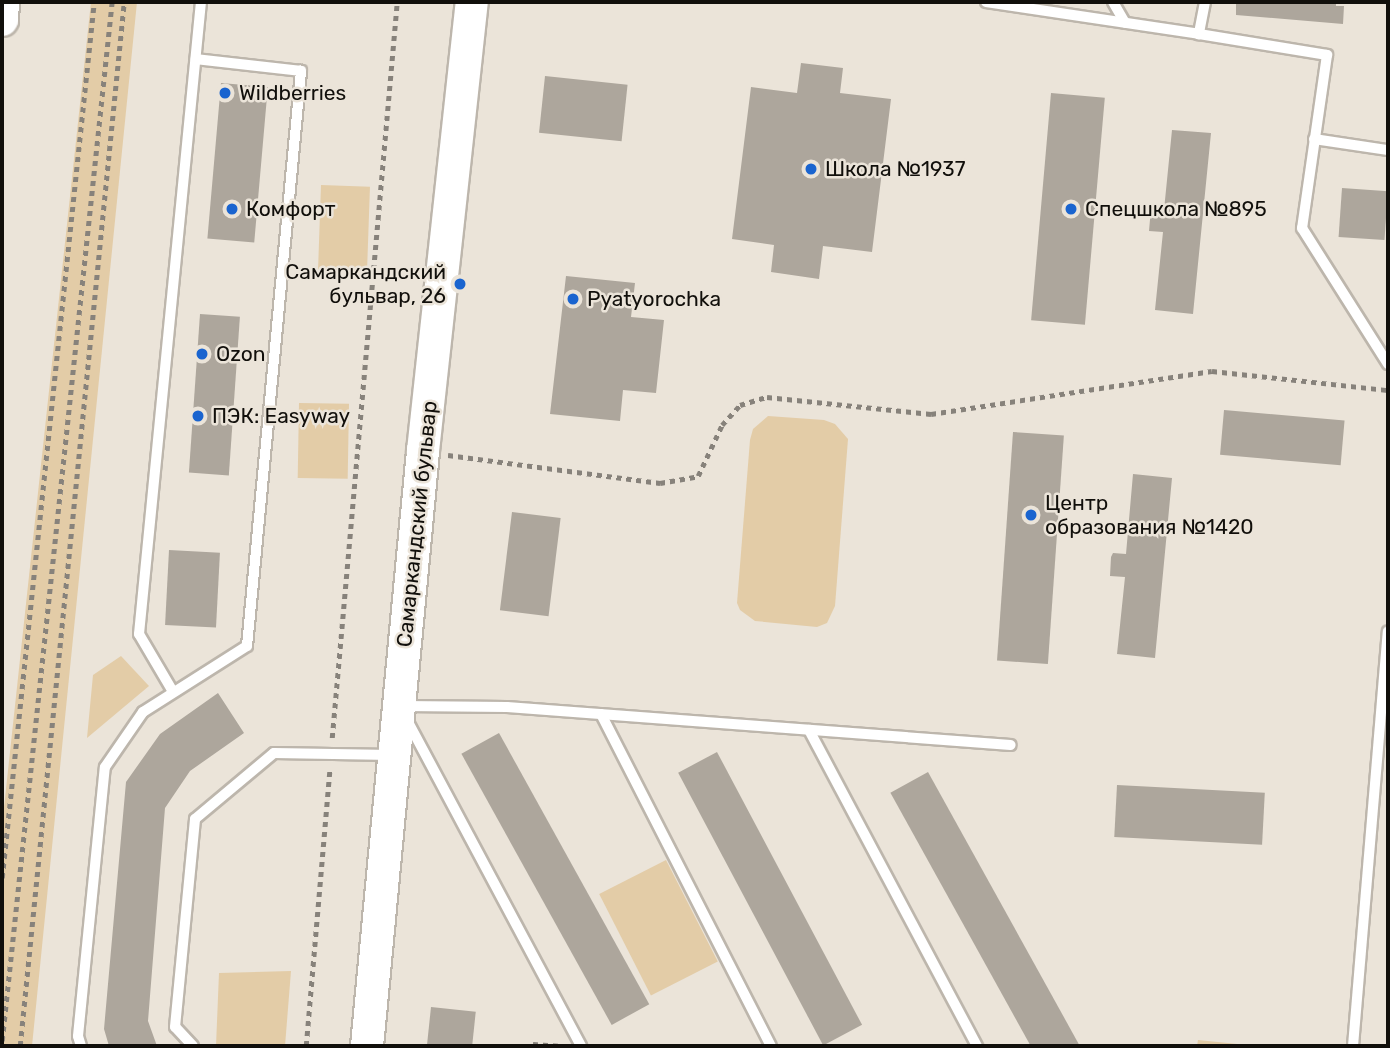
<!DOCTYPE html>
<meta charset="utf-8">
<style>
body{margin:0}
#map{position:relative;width:1390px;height:1048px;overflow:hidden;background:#ebe4d9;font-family:Rubik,sans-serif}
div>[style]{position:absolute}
.green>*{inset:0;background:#e3cca7;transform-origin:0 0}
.building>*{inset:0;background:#ada69c;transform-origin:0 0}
.path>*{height:4.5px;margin-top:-2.25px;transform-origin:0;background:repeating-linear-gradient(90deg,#87827b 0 5px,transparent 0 10px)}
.roads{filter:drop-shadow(2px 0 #bdb6ac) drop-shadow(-2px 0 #bdb6ac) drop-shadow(0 2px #bdb6ac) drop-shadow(0 -2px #bdb6ac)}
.lane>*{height:10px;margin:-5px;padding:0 5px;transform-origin:5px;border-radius:5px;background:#fff}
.secondary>*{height:32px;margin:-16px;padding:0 16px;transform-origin:16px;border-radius:16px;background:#fff}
.dots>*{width:19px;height:19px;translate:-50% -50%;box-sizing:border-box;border:4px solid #ebe4d9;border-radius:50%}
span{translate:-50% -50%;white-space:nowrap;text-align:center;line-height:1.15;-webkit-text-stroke:5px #ebe4d9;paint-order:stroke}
.poi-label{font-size:21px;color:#110f0b}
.left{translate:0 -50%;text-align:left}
.right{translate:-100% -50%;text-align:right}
.street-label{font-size:21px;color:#110f0b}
.frame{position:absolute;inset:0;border:4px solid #110f0b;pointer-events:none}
</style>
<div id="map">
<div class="green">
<div style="clip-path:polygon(91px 2px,137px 2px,32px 1046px,2px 1046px,2px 826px)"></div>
<div style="left:321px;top:185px;width:49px;height:86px;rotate:2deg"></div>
<div style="left:299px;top:403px;width:50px;height:75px;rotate:1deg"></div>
<div style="clip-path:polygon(768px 416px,824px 420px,835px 424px,848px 439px,835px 606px,827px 623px,817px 627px,755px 621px,740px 610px,737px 603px,750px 440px,753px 429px)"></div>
<div style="clip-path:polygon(121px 656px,149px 686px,87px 738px,93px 675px)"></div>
<div style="left:666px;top:860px;width:114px;height:75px;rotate:63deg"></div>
<div style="clip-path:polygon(291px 971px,285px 1046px,216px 1046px,219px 973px)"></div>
<div style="clip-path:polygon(1198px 1040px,1257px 1046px,1197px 1046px)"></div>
</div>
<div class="building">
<div style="clip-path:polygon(1236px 2px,1336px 2px,1336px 6px,1344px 6px,1343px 24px,1236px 15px)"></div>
<div style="clip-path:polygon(801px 63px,843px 68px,840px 93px,891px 99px,872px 252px,823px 246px,819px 279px,771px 272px,774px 245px,732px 239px,751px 87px,797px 93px)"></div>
<div style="left:545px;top:76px;width:83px;height:57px;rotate:6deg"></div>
<div style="left:221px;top:83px;width:47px;height:156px;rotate:5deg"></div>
<div style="left:1051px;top:93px;width:54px;height:228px;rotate:5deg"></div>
<div style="clip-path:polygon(1172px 130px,1211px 133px,1193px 314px,1155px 310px,1163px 232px,1149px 231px,1151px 208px,1164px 210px)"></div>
<div style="left:1342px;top:188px;width:46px;height:49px;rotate:4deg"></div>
<div style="clip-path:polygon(566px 276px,635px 283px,631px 317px,664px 320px,656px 393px,623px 390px,620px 421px,550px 414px)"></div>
<div style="left:200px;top:314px;width:40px;height:159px;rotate:4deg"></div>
<div style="left:1224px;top:410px;width:121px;height:45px;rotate:5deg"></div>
<div style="left:1013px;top:432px;width:51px;height:229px;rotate:4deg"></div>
<div style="clip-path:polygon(1133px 474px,1172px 478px,1155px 658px,1117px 654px,1125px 577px,1110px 576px,1111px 557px,1113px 553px,1126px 554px)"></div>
<div style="left:512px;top:512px;width:49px;height:99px;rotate:7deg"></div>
<div style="left:169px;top:550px;width:51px;height:75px;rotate:3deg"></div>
<div style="clip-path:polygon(218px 693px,244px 733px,190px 771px,165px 808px,148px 1021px,157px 1046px,109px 1046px,104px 1029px,126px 782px,160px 734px)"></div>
<div style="left:499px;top:733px;width:310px;height:43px;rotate:61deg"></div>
<div style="left:717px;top:752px;width:309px;height:44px;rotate:62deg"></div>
<div style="left:928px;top:772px;width:312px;height:43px;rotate:61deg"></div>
<div style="left:1117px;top:785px;width:148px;height:52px;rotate:3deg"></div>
<div style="left:431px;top:1007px;width:45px;height:39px;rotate:6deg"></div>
</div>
<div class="path">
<div style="left:448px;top:455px;width:214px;rotate:7.5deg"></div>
<div style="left:660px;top:483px;width:39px;rotate:-10deg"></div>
<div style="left:698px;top:476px;width:56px;rotate:-64.8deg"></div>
<div style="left:722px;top:425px;width:27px;rotate:-48deg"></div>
<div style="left:740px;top:405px;width:28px;rotate:-17deg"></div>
<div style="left:767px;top:397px;width:165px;rotate:5.9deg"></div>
<div style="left:931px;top:414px;width:284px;rotate:-8.7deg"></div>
<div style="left:1212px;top:371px;width:177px;rotate:6.2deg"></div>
<div style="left:332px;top:738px;width:739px;rotate:-84.95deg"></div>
<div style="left:2px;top:878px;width:881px;rotate:-84deg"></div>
<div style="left:2px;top:1041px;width:1045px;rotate:-83.96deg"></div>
<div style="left:533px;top:1044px;width:26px;rotate:4deg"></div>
<div style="left:20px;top:1046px;width:1049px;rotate:-84.31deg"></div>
<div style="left:306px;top:1046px;width:279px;rotate:-85.1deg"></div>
</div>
<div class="roads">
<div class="lane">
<div style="left:986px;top:2px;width:215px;rotate:8.5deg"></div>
<div style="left:1113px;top:2px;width:24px;rotate:60deg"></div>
<div style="left:1205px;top:2px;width:33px;rotate:101deg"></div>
<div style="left:1199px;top:34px;width:130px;rotate:9.3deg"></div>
<div style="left:1327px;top:55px;width:175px;rotate:98.2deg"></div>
<div style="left:1302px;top:228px;width:161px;rotate:57.7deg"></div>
<div style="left:1314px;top:139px;width:75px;rotate:8.5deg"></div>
<div style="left:172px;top:690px;width:65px;rotate:-120.5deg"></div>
<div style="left:139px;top:634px;width:635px;rotate:-84.4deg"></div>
<div style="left:403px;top:706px;width:104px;rotate:0.6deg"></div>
<div style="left:507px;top:707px;width:505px;rotate:4.31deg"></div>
<div style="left:601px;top:714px;width:373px;rotate:62.9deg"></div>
<div style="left:407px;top:720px;width:370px;rotate:61.9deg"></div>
<div style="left:809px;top:730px;width:358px;rotate:62deg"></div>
<div style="left:81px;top:1046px;width:10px;rotate:-107deg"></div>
<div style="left:78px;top:1036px;width:270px;rotate:-84.3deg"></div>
<div style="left:105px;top:767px;width:67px;rotate:-55.4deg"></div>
<div style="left:143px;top:712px;width:123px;rotate:-32.4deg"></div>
<div style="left:247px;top:646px;width:578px;rotate:-84.63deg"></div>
<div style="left:301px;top:71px;width:106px;rotate:-173.5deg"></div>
<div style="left:193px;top:1046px;width:26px;rotate:-133deg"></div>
<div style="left:175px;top:1027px;width:209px;rotate:-84.5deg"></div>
<div style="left:195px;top:819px;width:103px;rotate:-39.9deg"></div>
<div style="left:274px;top:753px;width:118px;rotate:1deg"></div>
<div style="left:1353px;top:1046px;width:416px;rotate:-85.2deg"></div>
</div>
<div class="secondary">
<div style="left:2px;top:20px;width:18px;rotate:-87deg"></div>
<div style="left:367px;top:1046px;width:598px;rotate:-84.62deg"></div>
<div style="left:423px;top:451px;width:452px;rotate:-83.8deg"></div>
</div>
</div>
<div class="dots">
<div style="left:225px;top:93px;background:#1a64cf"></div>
<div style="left:811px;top:169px;background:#1a64cf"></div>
<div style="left:232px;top:209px;background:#1a64cf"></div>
<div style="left:1071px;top:209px;background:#1a64cf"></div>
<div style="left:460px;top:284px;background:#1a64cf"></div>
<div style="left:573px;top:299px;background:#1a64cf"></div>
<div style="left:202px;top:354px;background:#1a64cf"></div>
<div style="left:198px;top:416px;background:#1a64cf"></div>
<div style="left:1031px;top:515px;background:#1a64cf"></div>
</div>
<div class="poi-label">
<span class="left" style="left:239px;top:93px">Wildberries</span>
<span class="left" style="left:825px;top:169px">Школа №1937</span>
<span class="left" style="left:246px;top:209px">Комфорт</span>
<span class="left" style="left:1085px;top:209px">Спецшкола №895</span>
<span class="right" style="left:446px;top:284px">Самаркандский<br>бульвар, 26</span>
<span class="left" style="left:587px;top:299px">Pyatyorochka</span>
<span class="left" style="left:216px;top:354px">Ozon</span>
<span class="left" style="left:212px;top:416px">ПЭК: Easyway</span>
<span class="left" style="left:1045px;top:515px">Центр<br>образования №1420</span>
</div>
<div class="street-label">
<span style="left:417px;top:524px;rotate:-84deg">Самаркандский бульвар</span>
</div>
<div class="frame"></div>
</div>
